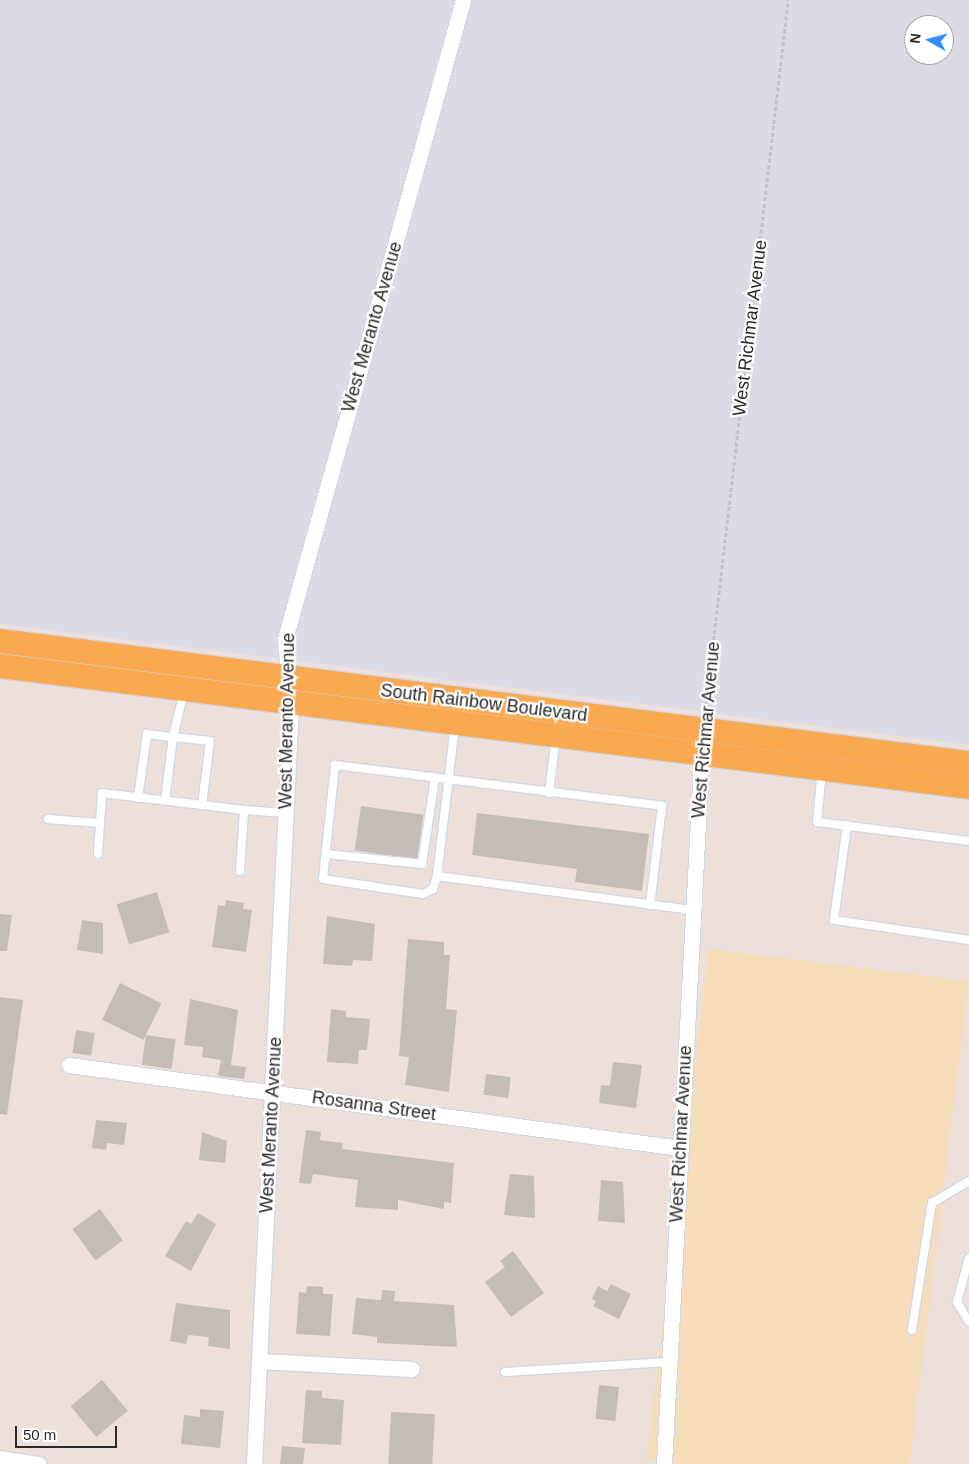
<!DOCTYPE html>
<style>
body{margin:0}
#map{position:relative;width:969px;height:1464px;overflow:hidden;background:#ede0da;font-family:Helvetica,sans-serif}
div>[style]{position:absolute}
.industrial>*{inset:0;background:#dcdbe5}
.sand>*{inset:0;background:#f5ddba;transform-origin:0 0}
.building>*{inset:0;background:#c4bcb6;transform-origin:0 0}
.path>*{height:2.5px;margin-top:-1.25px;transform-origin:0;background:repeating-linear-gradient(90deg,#c3c3c3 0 4px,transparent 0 6.5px)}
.roads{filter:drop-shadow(1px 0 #cfd8e4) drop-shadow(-1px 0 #cfd8e4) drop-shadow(0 1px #cfd8e4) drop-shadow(0 -1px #cfd8e4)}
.lane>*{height:8px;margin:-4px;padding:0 4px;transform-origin:4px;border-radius:4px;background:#fff}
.street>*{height:15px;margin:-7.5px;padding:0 7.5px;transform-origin:7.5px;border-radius:7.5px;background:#fff}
.primary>*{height:24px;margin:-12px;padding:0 12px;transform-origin:12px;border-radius:12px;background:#fba951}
span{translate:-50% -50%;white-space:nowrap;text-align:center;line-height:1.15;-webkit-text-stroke:4.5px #fff;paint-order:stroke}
.street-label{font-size:18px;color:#2a2a2a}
.north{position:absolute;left:904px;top:15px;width:50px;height:50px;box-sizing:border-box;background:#fff;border:1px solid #aaa;border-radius:50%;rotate:277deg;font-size:14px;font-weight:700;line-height:20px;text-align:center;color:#2a2a2a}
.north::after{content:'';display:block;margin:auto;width:18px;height:22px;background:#358dff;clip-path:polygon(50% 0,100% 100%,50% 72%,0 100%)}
.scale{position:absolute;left:15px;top:1426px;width:102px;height:22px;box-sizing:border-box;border:2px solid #2a2a2a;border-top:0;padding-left:6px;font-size:15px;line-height:18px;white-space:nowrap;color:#2a2a2a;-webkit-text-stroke:4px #fff;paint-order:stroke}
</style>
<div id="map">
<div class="industrial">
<div style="clip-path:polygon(evenodd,0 0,969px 0,969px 745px,0 624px,0 0,914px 25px,944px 25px,944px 55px,914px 55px,914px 25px)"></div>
</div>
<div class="sand">
<div style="left:709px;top:949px;width:262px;height:515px;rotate:7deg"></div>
</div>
<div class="building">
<div style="left:361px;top:806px;width:63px;height:45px;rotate:8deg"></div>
<div style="clip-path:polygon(477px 813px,649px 834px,642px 891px,575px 882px,577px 869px,472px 855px)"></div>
<div style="left:157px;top:892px;width:42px;height:42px;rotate:73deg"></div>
<div style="clip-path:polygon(226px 900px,244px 903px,243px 909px,252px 910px,246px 952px,212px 947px,218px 905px,225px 906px)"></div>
<div style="clip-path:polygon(0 914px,12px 915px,7px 951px,0 951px)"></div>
<div style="clip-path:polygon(327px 916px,375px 924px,372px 961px,353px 960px,352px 966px,323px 964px)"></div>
<div style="clip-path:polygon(82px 920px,103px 923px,103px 954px,77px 950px)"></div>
<div style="clip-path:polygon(408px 939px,444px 942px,444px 955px,450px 955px,446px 1009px,457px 1010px,449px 1092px,405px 1085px,409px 1057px,399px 1056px)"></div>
<div style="left:120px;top:983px;width:46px;height:41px;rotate:26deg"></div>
<div style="clip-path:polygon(0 997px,23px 1000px,7px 1115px,0 1114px)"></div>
<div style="clip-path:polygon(190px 999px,238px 1010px,231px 1065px,246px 1067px,244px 1079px,218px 1076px,221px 1060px,202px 1057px,203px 1047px,184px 1045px)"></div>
<div style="clip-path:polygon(331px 1009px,346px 1011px,346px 1017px,370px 1019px,367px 1050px,359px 1050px,358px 1064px,327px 1062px)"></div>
<div style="left:76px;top:1030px;width:19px;height:23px;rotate:9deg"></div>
<div style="left:146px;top:1035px;width:30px;height:30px;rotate:8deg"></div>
<div style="clip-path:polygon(613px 1062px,642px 1065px,636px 1108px,599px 1103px,601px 1085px,610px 1086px)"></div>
<div style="left:486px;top:1074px;width:25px;height:21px;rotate:7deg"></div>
<div style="clip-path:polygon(96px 1120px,127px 1123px,124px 1145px,107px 1143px,106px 1150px,92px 1148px)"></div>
<div style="clip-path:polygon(306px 1130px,321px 1132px,320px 1140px,343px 1143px,342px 1149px,454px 1163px,451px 1203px,444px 1202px,444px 1209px,398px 1200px,398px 1210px,355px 1207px,358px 1180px,313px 1174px,311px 1184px,299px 1183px)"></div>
<div style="clip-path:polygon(202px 1132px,227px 1141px,225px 1163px,199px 1160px)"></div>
<div style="clip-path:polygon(510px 1174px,534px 1176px,535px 1218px,504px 1215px)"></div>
<div style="clip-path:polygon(601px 1180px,623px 1182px,625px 1223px,598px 1221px)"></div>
<div style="left:100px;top:1209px;width:39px;height:34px;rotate:54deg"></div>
<div style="clip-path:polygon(198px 1213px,216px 1224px,191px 1271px,165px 1256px,186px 1221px,191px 1224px)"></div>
<div style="clip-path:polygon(513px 1251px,544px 1293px,511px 1317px,485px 1282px,505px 1267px,500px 1261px)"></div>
<div style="clip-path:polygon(611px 1284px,631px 1294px,619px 1319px,593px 1306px,596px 1301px,592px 1299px,598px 1286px,607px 1291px)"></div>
<div style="clip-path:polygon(307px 1286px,323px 1287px,323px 1294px,333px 1294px,330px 1336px,296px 1334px,299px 1292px,306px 1293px)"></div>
<div style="clip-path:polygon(382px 1290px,395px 1291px,394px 1301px,454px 1305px,457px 1347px,377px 1343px,377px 1337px,352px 1334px,356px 1298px,381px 1300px)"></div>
<div style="clip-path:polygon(176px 1303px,230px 1310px,230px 1349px,208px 1346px,209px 1337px,188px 1335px,186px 1344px,170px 1341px)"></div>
<div style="left:102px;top:1380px;width:40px;height:41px;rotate:50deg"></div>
<div style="left:599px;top:1385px;width:20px;height:34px;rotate:6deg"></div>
<div style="clip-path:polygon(306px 1390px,322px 1391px,322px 1398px,344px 1400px,341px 1445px,302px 1443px)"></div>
<div style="clip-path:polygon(200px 1409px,224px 1411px,220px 1448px,181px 1444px,184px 1415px,200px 1417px)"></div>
<div style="left:391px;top:1412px;width:44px;height:52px;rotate:3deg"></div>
<div style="clip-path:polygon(282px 1446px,305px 1448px,303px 1464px,280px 1464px)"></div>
</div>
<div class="path">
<div style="left:705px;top:711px;width:716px;rotate:-83.34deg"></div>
</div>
<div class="roads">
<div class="lane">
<div style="left:184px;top:691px;width:47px;rotate:103.4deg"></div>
<div style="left:173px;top:737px;width:37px;rotate:6deg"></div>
<div style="left:210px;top:741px;width:64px;rotate:97.1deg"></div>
<div style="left:455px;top:725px;width:152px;rotate:96.8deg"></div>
<div style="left:437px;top:876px;width:257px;rotate:7.6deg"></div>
<div style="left:822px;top:771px;width:51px;rotate:95.6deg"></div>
<div style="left:817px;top:822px;width:153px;rotate:7.1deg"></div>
<div style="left:549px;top:793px;width:56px;rotate:-82.9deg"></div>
<div style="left:138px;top:798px;width:65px;rotate:-82deg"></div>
<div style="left:147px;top:734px;width:26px;rotate:7deg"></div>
<div style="left:173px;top:737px;width:64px;rotate:97.2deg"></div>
<div style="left:48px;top:819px;width:52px;rotate:4.4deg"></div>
<div style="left:847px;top:825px;width:96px;rotate:97.8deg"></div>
<div style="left:834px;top:920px;width:136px;rotate:8.4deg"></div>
<div style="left:98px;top:854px;width:61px;rotate:-86.2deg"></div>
<div style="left:102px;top:793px;width:143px;rotate:6.8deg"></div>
<div style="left:326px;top:854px;width:97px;rotate:5.9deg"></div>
<div style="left:422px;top:864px;width:87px;rotate:-81.4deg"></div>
<div style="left:240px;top:871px;width:61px;rotate:-86.2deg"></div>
<div style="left:244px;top:810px;width:41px;rotate:4.2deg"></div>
<div style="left:437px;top:876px;width:14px;rotate:107deg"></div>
<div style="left:433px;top:889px;width:11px;rotate:153deg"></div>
<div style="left:423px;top:894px;width:101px;rotate:-171.5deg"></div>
<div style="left:323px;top:879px;width:115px;rotate:-84deg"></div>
<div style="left:335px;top:765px;width:330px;rotate:7.1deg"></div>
<div style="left:662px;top:806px;width:100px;rotate:96.9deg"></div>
<div style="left:969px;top:1258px;width:46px;rotate:105.3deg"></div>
<div style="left:957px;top:1302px;width:23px;rotate:59deg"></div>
<div style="left:912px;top:1330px;width:129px;rotate:-81.1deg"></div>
<div style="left:932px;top:1203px;width:43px;rotate:-30.7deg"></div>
<div style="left:505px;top:1372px;width:164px;rotate:-3.5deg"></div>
</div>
<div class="street">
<div style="left:69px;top:1065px;width:617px;rotate:7.74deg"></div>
<div style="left:259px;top:1361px;width:153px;rotate:3deg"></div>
<div style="left:0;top:1458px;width:39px;rotate:9deg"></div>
<div style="left:254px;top:1464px;width:762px;rotate:-87.22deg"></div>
<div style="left:291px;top:703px;width:64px;rotate:-95.4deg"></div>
<div style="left:285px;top:639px;width:663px;rotate:-74.43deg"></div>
<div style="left:664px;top:1464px;width:719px;rotate:-86.97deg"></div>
</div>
<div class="primary">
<div style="left:0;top:641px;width:977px;rotate:7.18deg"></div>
<div style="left:0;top:666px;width:977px;rotate:7.12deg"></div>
</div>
</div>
<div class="street-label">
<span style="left:372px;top:327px;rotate:-74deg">West Meranto Avenue</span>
<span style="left:750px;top:328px;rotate:-83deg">West Richmar Avenue</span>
<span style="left:484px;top:703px;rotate:7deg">South Rainbow Boulevard</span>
<span style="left:287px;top:721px;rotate:-89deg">West Meranto Avenue</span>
<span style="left:706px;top:730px;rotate:-85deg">West Richmar Avenue</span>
<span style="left:374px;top:1106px;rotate:8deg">Rosanna Street</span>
<span style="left:271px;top:1125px;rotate:-87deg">West Meranto Avenue</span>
<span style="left:681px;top:1134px;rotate:-87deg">West Richmar Avenue</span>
</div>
<div class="north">N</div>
<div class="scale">50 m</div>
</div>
